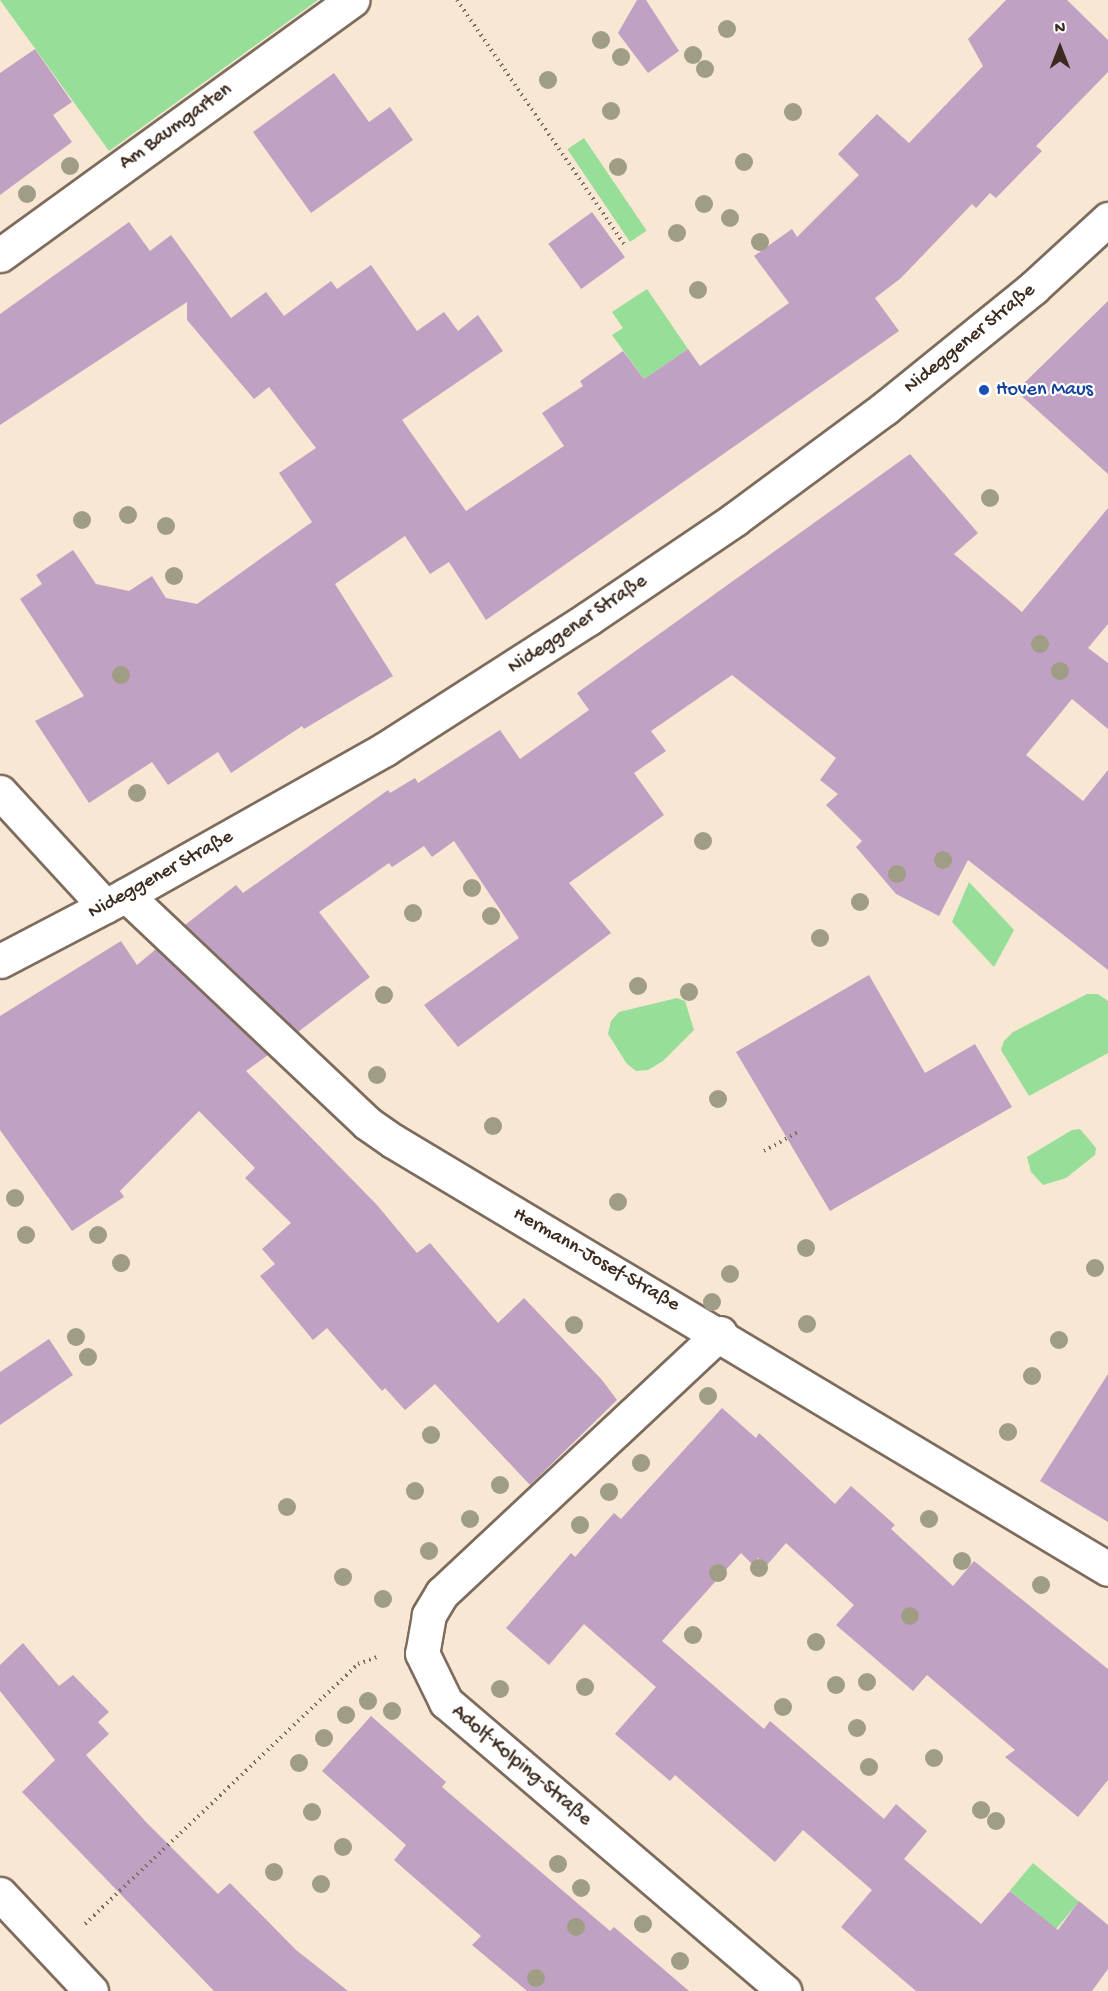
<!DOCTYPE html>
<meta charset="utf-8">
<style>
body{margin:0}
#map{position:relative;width:1108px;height:1991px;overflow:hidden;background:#f7e7d3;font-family:"Gochi Hand",sans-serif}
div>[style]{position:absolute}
.green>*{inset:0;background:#97de98;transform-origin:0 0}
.building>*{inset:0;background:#c0a1c4;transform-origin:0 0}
.path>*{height:4px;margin-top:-2px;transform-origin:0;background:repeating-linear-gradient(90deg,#7d6c5d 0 1.5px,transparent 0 6px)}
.roads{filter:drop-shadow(2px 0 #7d6c5d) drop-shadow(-2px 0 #7d6c5d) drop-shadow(0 2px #7d6c5d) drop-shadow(0 -2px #7d6c5d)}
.minor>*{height:33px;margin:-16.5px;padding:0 16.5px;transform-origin:16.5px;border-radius:16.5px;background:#fff}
.trees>*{width:18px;height:18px;margin:-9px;border-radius:50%;background:#9f9d84}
.dots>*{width:16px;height:16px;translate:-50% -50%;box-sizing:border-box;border:3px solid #fff;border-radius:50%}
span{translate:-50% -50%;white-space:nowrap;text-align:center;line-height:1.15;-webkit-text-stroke:4.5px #fff;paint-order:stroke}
.street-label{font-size:20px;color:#3b2a1e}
.transit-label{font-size:20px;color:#164399}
.left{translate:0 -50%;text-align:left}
.north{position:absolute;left:1030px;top:18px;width:60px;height:60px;-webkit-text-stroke:4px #fff;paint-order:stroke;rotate:0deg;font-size:16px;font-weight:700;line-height:24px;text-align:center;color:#3b2a1e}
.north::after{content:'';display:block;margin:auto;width:21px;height:27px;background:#3b2a1e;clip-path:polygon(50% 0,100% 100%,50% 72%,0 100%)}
</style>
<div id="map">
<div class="green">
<div style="clip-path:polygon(0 0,318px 0,109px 151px)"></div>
<div style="left:584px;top:138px;width:112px;height:20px;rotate:56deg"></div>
<div style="clip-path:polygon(647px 289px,688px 349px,644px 379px,612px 335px,623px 328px,612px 312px)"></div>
<div style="clip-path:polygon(969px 882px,1014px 930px,994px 967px,952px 922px)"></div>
<div style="clip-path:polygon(1087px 994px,1098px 994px,1108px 1001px,1108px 1053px,1029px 1096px,1001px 1050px,1004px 1041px,1013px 1032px)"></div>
<div style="clip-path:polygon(677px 998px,685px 1001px,694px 1030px,663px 1061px,648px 1070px,636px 1071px,627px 1064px,608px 1034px,611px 1021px,619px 1012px)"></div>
<div style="clip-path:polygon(1080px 1129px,1096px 1148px,1095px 1155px,1066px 1178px,1043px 1185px,1031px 1172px,1027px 1157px,1072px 1130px)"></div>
<div style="left:1033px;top:1863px;width:60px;height:36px;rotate:40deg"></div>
</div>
<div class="building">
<div style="clip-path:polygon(637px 0,646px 0,679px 51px,648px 73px,618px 33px)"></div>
<div style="clip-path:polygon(1006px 0,1067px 0,1108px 40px,1108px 72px,1036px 146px,1042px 151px,996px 198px,990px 193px,976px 208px,972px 204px,901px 278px,875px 298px,899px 331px,486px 620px,449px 562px,430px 574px,405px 536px,335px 584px,393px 676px,304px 729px,302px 726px,231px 773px,218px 752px,168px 785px,152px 762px,89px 803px,35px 721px,84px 696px,20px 599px,42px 584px,36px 575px,73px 550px,96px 584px,129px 591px,152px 576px,166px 598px,197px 604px,312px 522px,279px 473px,316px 448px,269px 387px,254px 399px,187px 320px,187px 302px,0 425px,0 314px,129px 222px,150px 251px,171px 235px,231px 318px,266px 292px,284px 316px,331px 281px,337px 289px,371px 265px,417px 331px,444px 312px,458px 331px,478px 315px,503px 351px,402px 420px,466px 511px,564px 446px,542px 413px,583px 386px,580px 381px,623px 351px,644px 379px,688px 349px,700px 366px,789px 303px,754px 256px,792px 229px,797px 237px,859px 175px,838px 154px,877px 114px,909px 143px,983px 66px,968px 39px)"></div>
<div style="clip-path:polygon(35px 49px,72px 102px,53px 115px,72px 142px,0 195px,0 73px)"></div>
<div style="clip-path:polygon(334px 73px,369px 122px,390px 107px,413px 140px,311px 213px,253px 132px)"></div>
<div style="left:592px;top:212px;width:56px;height:54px;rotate:54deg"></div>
<div style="clip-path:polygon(1108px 301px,1108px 474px,1016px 391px)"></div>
<div style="clip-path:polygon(910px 454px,978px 533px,954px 554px,1022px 612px,1108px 508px,1108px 624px,1088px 648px,1108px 663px,1108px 729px,1072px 699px,1026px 755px,1083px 801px,1108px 770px,1108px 970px,968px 860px,939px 916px,896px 894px,856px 847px,862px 841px,826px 805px,838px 794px,820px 780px,836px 758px,732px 675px,651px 731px,666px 751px,634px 773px,664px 815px,569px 883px,611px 933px,458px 1047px,424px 1005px,519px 938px,454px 841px,432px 857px,424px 846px,392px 867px,389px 863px,319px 912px,370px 977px,298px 1032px,185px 925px,236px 885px,243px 893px,388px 790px,390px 793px,415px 778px,418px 783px,500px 730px,520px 759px,589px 710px,577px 693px)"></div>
<div style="clip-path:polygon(121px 941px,137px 965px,156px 949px,268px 1055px,246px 1071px,377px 1205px,417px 1253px,430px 1243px,498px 1323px,524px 1298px,602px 1380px,617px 1400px,530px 1485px,435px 1384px,405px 1410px,385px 1388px,382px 1391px,327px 1328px,313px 1340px,260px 1276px,275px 1264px,262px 1249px,291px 1223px,245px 1178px,255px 1168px,199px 1111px,120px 1191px,124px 1197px,72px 1231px,0 1130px,0 1016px)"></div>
<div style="clip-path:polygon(869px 975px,925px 1073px,975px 1044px,1012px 1107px,830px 1211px,736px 1052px)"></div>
<div style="clip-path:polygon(49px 1339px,73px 1375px,0 1425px,0 1372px)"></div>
<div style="clip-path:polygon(1108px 1374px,1108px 1522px,1040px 1481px)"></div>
<div style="clip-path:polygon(722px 1408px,756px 1438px,759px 1433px,835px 1504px,851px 1486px,895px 1525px,891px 1529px,953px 1586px,974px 1561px,1108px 1669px,1108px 1780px,1078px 1817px,1005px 1757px,1015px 1750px,927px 1675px,913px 1691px,836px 1625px,854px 1605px,786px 1543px,767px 1565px,758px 1558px,753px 1565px,741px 1553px,662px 1641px,764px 1729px,770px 1721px,884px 1819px,896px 1804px,927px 1831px,904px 1859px,981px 1924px,1010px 1891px,1058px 1930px,1079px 1901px,1108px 1925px,1108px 1969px,1092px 1991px,916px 1991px,841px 1927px,872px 1890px,803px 1830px,775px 1862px,675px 1775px,670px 1781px,615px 1734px,656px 1687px,584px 1624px,549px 1665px,506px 1628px,571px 1553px,575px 1557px,614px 1513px,621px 1519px)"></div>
<div style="clip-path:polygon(23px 1643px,59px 1686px,73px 1675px,109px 1712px,98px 1722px,109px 1734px,86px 1755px,146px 1822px,218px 1894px,230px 1883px,296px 1950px,348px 1991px,214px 1991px,22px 1792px,55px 1760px,0 1691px,0 1665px)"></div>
<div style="clip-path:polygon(371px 1716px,446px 1782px,442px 1787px,521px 1855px,610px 1931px,614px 1927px,689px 1991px,527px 1991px,472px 1945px,481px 1936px,394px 1860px,406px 1845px,322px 1771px)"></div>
</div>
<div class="path">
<div style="left:457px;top:0;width:297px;rotate:55.6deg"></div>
<div style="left:764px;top:1151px;width:41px;rotate:-29.1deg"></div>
<div style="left:85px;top:1924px;width:377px;rotate:-43.6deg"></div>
<div style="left:358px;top:1664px;width:23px;rotate:-20deg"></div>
</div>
<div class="roads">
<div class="minor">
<div style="left:0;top:255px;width:435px;rotate:-35.9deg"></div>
<div style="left:0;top:792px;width:155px;rotate:47.4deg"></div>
<div style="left:126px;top:895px;width:332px;rotate:43.4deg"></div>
<div style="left:367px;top:1123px;width:32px;rotate:35deg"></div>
<div style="left:393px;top:1141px;width:833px;rotate:30.9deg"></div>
<div style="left:0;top:961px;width:142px;rotate:-27.6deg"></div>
<div style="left:126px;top:895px;width:297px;rotate:-29.4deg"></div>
<div style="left:385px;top:749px;width:242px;rotate:-32.7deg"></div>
<div style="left:589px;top:618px;width:176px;rotate:-34.1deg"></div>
<div style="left:735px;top:519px;width:187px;rotate:-36.5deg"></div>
<div style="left:885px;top:408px;width:191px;rotate:-39deg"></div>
<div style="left:1033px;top:288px;width:102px;rotate:-42.6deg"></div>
<div style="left:720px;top:1333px;width:381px;rotate:136.9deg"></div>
<div style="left:442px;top:1593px;width:26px;rotate:121deg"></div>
<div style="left:429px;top:1615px;width:39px;rotate:100deg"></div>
<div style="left:422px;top:1653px;width:55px;rotate:63.9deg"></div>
<div style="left:446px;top:1702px;width:445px;rotate:40.5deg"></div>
<div style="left:0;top:1894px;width:133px;rotate:46.8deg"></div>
</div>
</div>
<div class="trees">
<div style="left:727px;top:29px"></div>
<div style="left:601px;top:40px"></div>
<div style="left:693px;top:55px"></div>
<div style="left:621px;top:57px"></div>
<div style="left:705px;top:69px"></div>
<div style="left:548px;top:80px"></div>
<div style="left:611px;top:111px"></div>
<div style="left:793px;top:112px"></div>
<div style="left:744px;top:162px"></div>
<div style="left:70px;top:166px"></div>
<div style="left:618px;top:167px"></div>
<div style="left:27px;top:194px"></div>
<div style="left:704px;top:204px"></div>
<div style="left:730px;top:218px"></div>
<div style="left:677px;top:233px"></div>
<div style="left:760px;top:242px"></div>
<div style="left:698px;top:290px"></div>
<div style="left:990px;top:498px"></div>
<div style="left:128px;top:515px"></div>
<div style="left:82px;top:520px"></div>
<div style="left:166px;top:526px"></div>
<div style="left:174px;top:576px"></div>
<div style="left:1040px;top:644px"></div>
<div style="left:1060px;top:671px"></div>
<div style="left:121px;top:675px"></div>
<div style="left:137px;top:793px"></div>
<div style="left:703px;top:841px"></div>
<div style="left:943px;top:860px"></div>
<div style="left:897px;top:874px"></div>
<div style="left:472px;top:888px"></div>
<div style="left:860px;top:902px"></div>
<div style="left:413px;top:913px"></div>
<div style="left:491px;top:916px"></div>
<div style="left:820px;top:938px"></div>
<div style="left:638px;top:986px"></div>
<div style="left:689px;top:992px"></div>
<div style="left:384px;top:995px"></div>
<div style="left:377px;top:1075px"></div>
<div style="left:718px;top:1099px"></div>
<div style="left:493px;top:1126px"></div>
<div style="left:15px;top:1198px"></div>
<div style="left:618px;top:1202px"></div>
<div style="left:26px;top:1235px"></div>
<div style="left:98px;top:1235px"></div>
<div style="left:806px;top:1248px"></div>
<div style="left:121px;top:1263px"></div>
<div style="left:1095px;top:1268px"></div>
<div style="left:730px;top:1274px"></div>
<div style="left:712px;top:1302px"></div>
<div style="left:807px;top:1324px"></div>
<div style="left:574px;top:1325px"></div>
<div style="left:76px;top:1337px"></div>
<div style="left:1059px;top:1340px"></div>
<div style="left:88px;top:1357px"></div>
<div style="left:1032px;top:1376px"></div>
<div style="left:708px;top:1396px"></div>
<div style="left:1008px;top:1432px"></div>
<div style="left:431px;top:1435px"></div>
<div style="left:641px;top:1463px"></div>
<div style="left:500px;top:1485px"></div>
<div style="left:415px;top:1491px"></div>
<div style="left:609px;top:1492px"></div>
<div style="left:287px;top:1507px"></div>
<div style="left:470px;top:1519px"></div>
<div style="left:929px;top:1519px"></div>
<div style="left:580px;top:1525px"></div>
<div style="left:429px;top:1551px"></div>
<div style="left:962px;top:1561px"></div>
<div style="left:759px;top:1568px"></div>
<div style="left:718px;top:1573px"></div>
<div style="left:343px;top:1577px"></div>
<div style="left:1041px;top:1585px"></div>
<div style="left:383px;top:1599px"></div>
<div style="left:910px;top:1616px"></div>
<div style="left:693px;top:1635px"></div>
<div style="left:816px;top:1642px"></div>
<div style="left:867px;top:1682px"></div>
<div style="left:836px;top:1685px"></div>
<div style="left:585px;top:1687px"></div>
<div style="left:500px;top:1689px"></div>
<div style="left:368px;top:1701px"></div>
<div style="left:783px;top:1707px"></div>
<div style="left:392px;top:1711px"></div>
<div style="left:346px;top:1715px"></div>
<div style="left:857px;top:1728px"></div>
<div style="left:324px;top:1738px"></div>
<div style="left:934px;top:1758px"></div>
<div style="left:299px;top:1763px"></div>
<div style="left:869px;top:1767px"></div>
<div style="left:981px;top:1810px"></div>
<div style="left:312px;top:1812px"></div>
<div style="left:996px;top:1821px"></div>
<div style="left:343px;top:1847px"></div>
<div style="left:558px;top:1864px"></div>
<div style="left:274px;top:1872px"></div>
<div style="left:321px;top:1884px"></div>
<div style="left:581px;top:1888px"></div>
<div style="left:643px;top:1924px"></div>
<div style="left:576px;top:1927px"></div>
<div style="left:680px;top:1961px"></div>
<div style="left:536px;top:1978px"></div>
</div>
<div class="dots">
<div style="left:984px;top:390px;background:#1a4fb4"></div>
</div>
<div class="street-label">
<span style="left:176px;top:127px;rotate:-36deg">Am Baumgarten</span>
<span style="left:970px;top:339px;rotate:-39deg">Nideggener Straße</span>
<span style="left:578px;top:625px;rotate:-34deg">Nideggener Straße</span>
<span style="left:161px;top:875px;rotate:-29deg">Nideggener Straße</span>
<span style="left:596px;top:1260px;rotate:30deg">Hermann-Josef-Straße</span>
<span style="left:521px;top:1766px;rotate:40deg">Adolf-Kolping-Straße</span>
</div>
<div class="transit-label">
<span class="left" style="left:996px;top:390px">Hoven Maus</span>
</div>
<div class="north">N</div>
</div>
